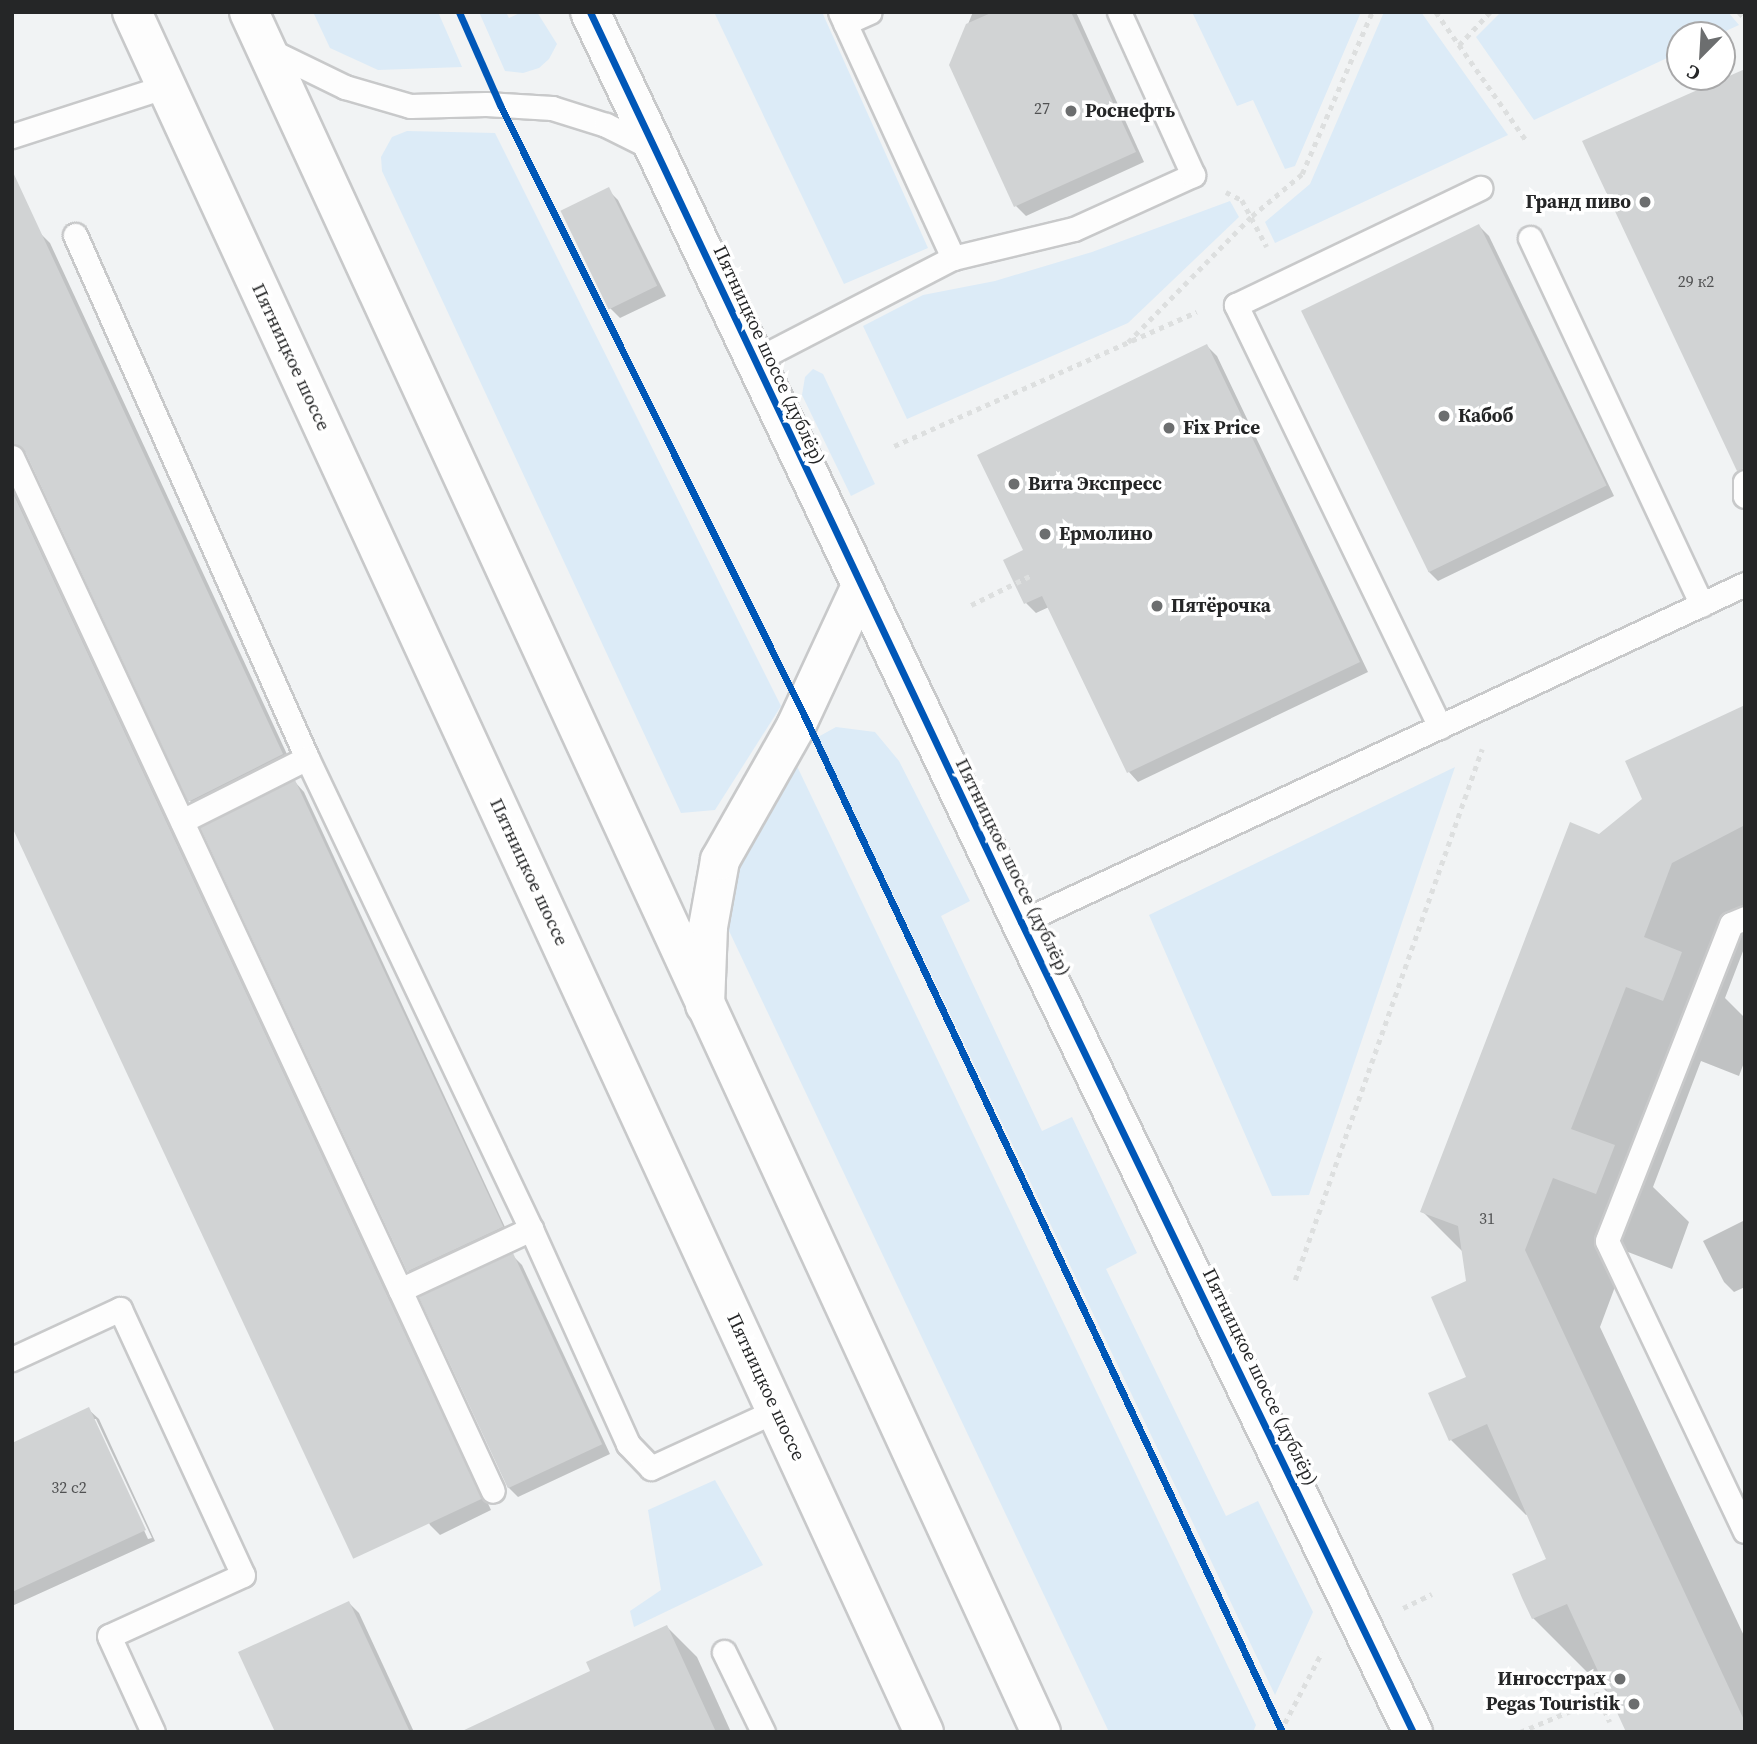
<!DOCTYPE html>
<meta charset="utf-8">
<style>
body{margin:0}
#map{position:relative;width:1757px;height:1744px;overflow:hidden;background:#f1f3f4;font-family:"Source Serif 4",serif}
div>[style]{position:absolute}
.green>*{inset:0;background:#dcebf7}
.shadow>*{inset:0;background:#0003}
.building>*{inset:0;background:#d1d3d4;transform-origin:0 0}
.path>*{height:4.5px;margin-top:-2.25px;transform-origin:0;background:repeating-linear-gradient(90deg,#dddfdf 0 5px,transparent 0 10px)}
.roads{filter:drop-shadow(2px 0 #c8c9ca) drop-shadow(-2px 0 #c8c9ca) drop-shadow(0 2px #c8c9ca) drop-shadow(0 -2px #c8c9ca)}
.service>*{height:23px;margin:-11.5px;padding:0 11.5px;transform-origin:11.5px;border-radius:11.5px;background:#fdfdfd}
.minor>*{height:38px;margin:-19px;padding:0 19px;transform-origin:19px;border-radius:19px;background:#fdfdfd}
.primary>*{height:38px;margin:-19px;padding:0 19px;transform-origin:19px;border-radius:19px;background:#fdfdfd}
.cycleway>*{height:7px;margin:-3.5px;padding:0 3.5px;transform-origin:3.5px;border-radius:3.5px;background:#0057b8}
.dots>*{width:19px;height:19px;translate:-50% -50%;box-sizing:border-box;border:4px solid #fff;border-radius:50%}
span{translate:-50% -50%;white-space:nowrap;text-align:center;line-height:1.15;-webkit-text-stroke:7px #fff;paint-order:stroke}
.number-label{font-size:16px;color:#505152}
.number-label span{-webkit-text-stroke-width:0}
.poi-label{font-size:19px;color:#252627;font-weight:700}
.left{translate:0 -50%;text-align:left}
.right{translate:-100% -50%;text-align:right}
.street-label{font-size:19px;color:#252627}
.frame{position:absolute;inset:0;border:14px solid #252627;pointer-events:none}
.north{position:absolute;left:1666px;top:21px;width:70px;height:70px;box-sizing:border-box;background:#fff;border:2px solid #a8a8a9;border-radius:50%;rotate:204deg;font-size:19px;font-weight:700;line-height:28px;text-align:center;color:#252627}
.north::after{content:'';display:block;margin:auto;width:24px;height:32px;background:#6c6e6f;clip-path:polygon(50% 0,100% 100%,50% 72%,0 100%)}
</style>
<div id="map">
<div class="green">
<div style="clip-path:polygon(313px 12px,438px 12px,462px 67px,378px 70px,330px 48px)"></div>
<div style="clip-path:polygon(479px 12px,506px 12px,509px 18px,522px 12px,537px 12px,557px 44px,549px 59px,539px 68px,523px 73px,505px 71px)"></div>
<div style="clip-path:polygon(714px 12px,822px 12px,928px 248px,844px 284px)"></div>
<div style="clip-path:polygon(1192px 12px,1361px 12px,1295px 166px,1285px 169px,1253px 100px,1237px 106px)"></div>
<div style="clip-path:polygon(1384px 12px,1421px 12px,1508px 135px,1275px 243px,1265px 222px,1310px 184px)"></div>
<div style="clip-path:polygon(1501px 12px,1728px 12px,1739px 25px,1717px 35px,1680px 35px,1680px 52px,1534px 120px,1476px 37px)"></div>
<div style="clip-path:polygon(407px 131px,495px 133px,781px 706px,715px 810px,681px 813px,382px 171px,381px 157px,392px 137px)"></div>
<div style="clip-path:polygon(1230px 201px,1239px 217px,1128px 323px,907px 419px,863px 326px,923px 295px,995px 281px,1092px 252px)"></div>
<div style="clip-path:polygon(813px 369px,823px 374px,875px 484px,851px 496px,802px 395px,805px 377px)"></div>
<div style="clip-path:polygon(836px 727px,875px 732px,899px 761px,970px 901px,941px 916px,1042px 1131px,1072px 1117px,1137px 1253px,1106px 1269px,1226px 1516px,1258px 1501px,1313px 1612px,1275px 1695px,818px 737px)"></div>
<div style="clip-path:polygon(795px 762px,1256px 1725px,1253px 1732px,1109px 1732px,721px 914px,730px 866px)"></div>
<div style="clip-path:polygon(1455px 767px,1309px 1195px,1272px 1196px,1149px 915px)"></div>
<div style="clip-path:polygon(715px 1480px,763px 1565px,634px 1627px,630px 1611px,661px 1590px,648px 1510px)"></div>
</div>
<div class="shadow">
<div style="clip-path:polygon(973px 12px,1076px 12px,1144px 162px,1026px 216px,1016px 206px,951px 65px)"></div>
<div style="clip-path:polygon(608px 190px,618px 200px,666px 296px,620px 318px,610px 308px)"></div>
<div style="clip-path:polygon(1479px 226px,1489px 236px,1614px 496px,1438px 581px,1428px 571px)"></div>
<div style="clip-path:polygon(40px 233px,50px 243px,292px 765px,200px 811px,190px 801px,28px 454px,25px 452px,12px 457px,12px 246px)"></div>
<div style="clip-path:polygon(1207px 346px,1217px 356px,1368px 672px,1138px 782px,1129px 772px,1049px 607px,1036px 613px,1026px 603px)"></div>
<div style="clip-path:polygon(12px 482px,491px 1510px,440px 1535px,430px 1525px,12px 629px)"></div>
<div style="clip-path:polygon(1745px 707px,1745px 946px,1725px 998px,1745px 1018px,1745px 1060px,1739px 1076px,1701px 1061px,1653px 1187px,1689px 1222px,1672px 1269px,1628px 1252px,1600px 1327px,1745px 1638px,1745px 1732px,1609px 1694px,1533px 1618px,1549px 1560px,1529px 1514px,1526px 1515px,1451px 1440px,1468px 1377px,1468px 1282px,1464px 1253px,1422px 1211px,1599px 836px,1645px 799px)"></div>
<div style="clip-path:polygon(295px 782px,304px 792px,510px 1238px,418px 1280px,408px 1270px)"></div>
<div style="clip-path:polygon(1743px 1221px,1745px 1287px,1734px 1292px,1724px 1282px,1703px 1241px)"></div>
<div style="clip-path:polygon(512px 1255px,522px 1265px,610px 1454px,518px 1497px,508px 1487px,421px 1298px)"></div>
<div style="clip-path:polygon(evenodd,89px 1410px,99px 1419px,155px 1541px,12px 1606px,12px 1445px,89px 1410px,93px 1419px,96px 1419px,152px 1538px,148px 1539px,93px 1419px)"></div>
<div style="clip-path:polygon(349px 1603px,359px 1613px,414px 1732px,277px 1732px)"></div>
<div style="clip-path:polygon(667px 1627px,697px 1657px,731px 1732px,511px 1732px,592px 1672px)"></div>
</div>
<div class="building">
<div style="clip-path:polygon(993px 12px,1071px 12px,1136px 152px,1014px 207px,949px 65px,966px 24px)"></div>
<div style="clip-path:polygon(1745px 69px,1745px 468px,1737px 471px,1582px 141px)"></div>
<div style="clip-path:polygon(12px 170px,283px 754px,188px 802px,25px 451px,12px 443px)"></div>
<div style="left:609px;top:187px;width:110px;height:54px;rotate:64deg"></div>
<div style="left:1479px;top:224px;width:291px;height:198px;rotate:64deg"></div>
<div style="clip-path:polygon(1207px 344px,1360px 662px,1127px 773px,1042px 596px,1024px 604px,1003px 560px,1023px 550px,977px 455px)"></div>
<div style="left:12px;top:491px;width:1112px;height:142px;rotate:65deg"></div>
<div style="clip-path:polygon(1745px 705px,1745px 825px,1672px 863px,1644px 937px,1682px 952px,1673px 976px,1663px 1001px,1626px 987px,1571px 1129px,1615px 1145px,1596px 1194px,1553px 1178px,1525px 1250px,1745px 1722px,1745px 1732px,1626px 1732px,1567px 1604px,1532px 1619px,1522px 1598px,1512px 1574px,1546px 1559px,1487px 1424px,1449px 1441px,1428px 1393px,1466px 1377px,1431px 1297px,1466px 1281px,1458px 1226px,1420px 1212px,1570px 822px,1599px 834px,1642px 799px,1625px 761px)"></div>
<div style="left:295px;top:780px;width:493px;height:106px;rotate:65deg"></div>
<div style="left:513px;top:1253px;width:211px;height:104px;rotate:65deg"></div>
<div style="clip-path:polygon(89px 1407px,146px 1530px,12px 1592px,12px 1443px)"></div>
<div style="clip-path:polygon(349px 1601px,410px 1732px,275px 1732px,238px 1652px)"></div>
<div style="clip-path:polygon(667px 1625px,716px 1732px,460px 1732px,590px 1671px,586px 1662px)"></div>
</div>
<div class="path">
<div style="left:1436px;top:12px;width:156px;rotate:54.9deg"></div>
<div style="left:1739px;top:12px;width:9px;rotate:49deg"></div>
<div style="left:1459px;top:45px;width:45px;rotate:-46.8deg"></div>
<div style="left:1226px;top:192px;width:18px;rotate:27deg"></div>
<div style="left:1242px;top:200px;width:53px;rotate:62deg"></div>
<div style="left:1128px;top:342px;width:177px;rotate:-45.5deg"></div>
<div style="left:1252px;top:216px;width:65px;rotate:-40deg"></div>
<div style="left:1302px;top:174px;width:176px;rotate:-66.6deg"></div>
<div style="left:894px;top:446px;width:331px;rotate:-23.9deg"></div>
<div style="left:971px;top:605px;width:66px;rotate:-26.2deg"></div>
<div style="left:1295px;top:1280px;width:563px;rotate:-70.6deg"></div>
<div style="left:1403px;top:1608px;width:32px;rotate:-26deg"></div>
<div style="left:1596px;top:1692px;width:33px;rotate:65deg"></div>
<div style="left:1280px;top:1732px;width:90px;rotate:-62.3deg"></div>
<div style="left:1520px;top:1732px;width:96px;rotate:-22.6deg"></div>
</div>
<div class="roads">
<div class="service">
<div style="left:840px;top:12px;width:271px;rotate:65.3deg"></div>
<div style="left:845px;top:23px;width:27px;rotate:-24deg"></div>
<div style="left:267px;top:49px;width:87px;rotate:26deg"></div>
<div style="left:345px;top:87px;width:68px;rotate:16.3deg"></div>
<div style="left:410px;top:106px;width:76px;rotate:-1.5deg"></div>
<div style="left:486px;top:104px;width:66px;rotate:3.5deg"></div>
<div style="left:552px;top:108px;width:57px;rotate:17.5deg"></div>
<div style="left:606px;top:125px;width:54px;rotate:26.6deg"></div>
<div style="left:12px;top:136px;width:163px;rotate:-17.9deg"></div>
<div style="left:75px;top:235px;width:572px;rotate:66.08deg"></div>
<div style="left:307px;top:758px;width:522px;rotate:64.56deg"></div>
<div style="left:531px;top:1229px;width:236px;rotate:65.7deg"></div>
<div style="left:628px;top:1444px;width:33px;rotate:46deg"></div>
<div style="left:651px;top:1468px;width:139px;rotate:-24.7deg"></div>
<div style="left:1530px;top:238px;width:405px;rotate:64.9deg"></div>
<div style="left:754px;top:361px;width:224px;rotate:-27.4deg"></div>
<div style="left:953px;top:258px;width:124px;rotate:-13.5deg"></div>
<div style="left:1074px;top:229px;width:131px;rotate:-24.4deg"></div>
<div style="left:1193px;top:175px;width:179px;rotate:-114.4deg"></div>
<div style="left:12px;top:457px;width:919px;rotate:65.02deg"></div>
<div style="left:400px;top:1290px;width:145px;rotate:-25deg"></div>
<div style="left:1745px;top:482px;width:14px;rotate:90deg"></div>
<div style="left:1440px;top:727px;width:469px;rotate:-115.8deg"></div>
<div style="left:1236px;top:305px;width:271px;rotate:-25.6deg"></div>
<div style="left:182px;top:821px;width:140px;rotate:-26.7deg"></div>
<div style="left:1745px;top:918px;width:15px;rotate:157deg"></div>
<div style="left:1731px;top:924px;width:340px;rotate:111.4deg"></div>
<div style="left:1607px;top:1241px;width:321px;rotate:64.6deg"></div>
<div style="left:1021px;top:922px;width:799px;rotate:-25.03deg"></div>
<div style="left:400px;top:1290px;width:221px;rotate:65.2deg"></div>
<div style="left:12px;top:1359px;width:119px;rotate:-24.8deg"></div>
<div style="left:120px;top:1309px;width:293px;rotate:65.2deg"></div>
<div style="left:243px;top:1575px;width:147px;rotate:155.5deg"></div>
<div style="left:109px;top:1636px;width:106px;rotate:65.4deg"></div>
<div style="left:724px;top:1652px;width:89px;rotate:64deg"></div>
</div>
<div class="minor">
<div style="left:590px;top:12px;width:1007px;rotate:64.66deg"></div>
<div style="left:1021px;top:922px;width:900px;rotate:64.18deg"></div>
<div style="left:705px;top:1005px;width:78px;rotate:-87.8deg"></div>
<div style="left:708px;top:927px;width:68px;rotate:-79.8deg"></div>
<div style="left:720px;top:860px;width:154px;rotate:-60.4deg"></div>
<div style="left:796px;top:726px;width:154px;rotate:-65.1deg"></div>
</div>
<div class="primary">
<div style="left:132px;top:12px;width:1894px;rotate:65.28deg"></div>
<div style="left:249px;top:12px;width:1894px;rotate:65.28deg"></div>
</div>
</div>
<div class="cycleway">
<div style="left:459px;top:12px;width:102px;rotate:66.2deg"></div>
<div style="left:500px;top:105px;width:679px;rotate:63.51deg"></div>
<div style="left:803px;top:713px;width:1126px;rotate:64.82deg"></div>
<div style="left:590px;top:12px;width:1007px;rotate:64.66deg"></div>
<div style="left:1021px;top:922px;width:900px;rotate:64.18deg"></div>
</div>
<div class="dots">
<div style="left:1071px;top:111px;background:#6c6e6f"></div>
<div style="left:1645px;top:202px;background:#6c6e6f"></div>
<div style="left:1444px;top:416px;background:#6c6e6f"></div>
<div style="left:1169px;top:428px;background:#6c6e6f"></div>
<div style="left:1014px;top:484px;background:#6c6e6f"></div>
<div style="left:1045px;top:534px;background:#6c6e6f"></div>
<div style="left:1157px;top:606px;background:#6c6e6f"></div>
<div style="left:1620px;top:1679px;background:#6c6e6f"></div>
<div style="left:1634px;top:1704px;background:#6c6e6f"></div>
</div>
<div class="number-label">
<span style="left:1042px;top:108px">27</span>
<span style="left:1696px;top:281px">29 к2</span>
<span style="left:1487px;top:1218px">31</span>
<span style="left:69px;top:1487px">32 с2</span>
</div>
<div class="poi-label">
<span class="left" style="left:1085px;top:111px">Роснефть</span>
<span class="right" style="left:1631px;top:202px">Гранд пиво</span>
<span class="left" style="left:1458px;top:416px">Кабоб</span>
<span class="left" style="left:1183px;top:428px">Fix Price</span>
<span class="left" style="left:1028px;top:484px">Вита Экспресс</span>
<span class="left" style="left:1059px;top:534px">Ермолино</span>
<span class="left" style="left:1171px;top:606px">Пятёрочка</span>
<span class="right" style="left:1606px;top:1679px">Ингосстрах</span>
<span class="right" style="left:1620px;top:1704px">Pegas Touristik</span>
</div>
<div class="street-label">
<span style="left:769px;top:355px;rotate:65deg">Пятницкое шоссе (дублёр)</span>
<span style="left:291px;top:357px;rotate:65deg">Пятницкое шоссе</span>
<span style="left:1013px;top:867px;rotate:64deg">Пятницкое шоссе (дублёр)</span>
<span style="left:529px;top:872px;rotate:65deg">Пятницкое шоссе</span>
<span style="left:1260px;top:1377px;rotate:64deg">Пятницкое шоссе (дублёр)</span>
<span style="left:766px;top:1387px;rotate:65deg">Пятницкое шоссе</span>
</div>
<div class="frame"></div>
<div class="north">С</div>
</div>
